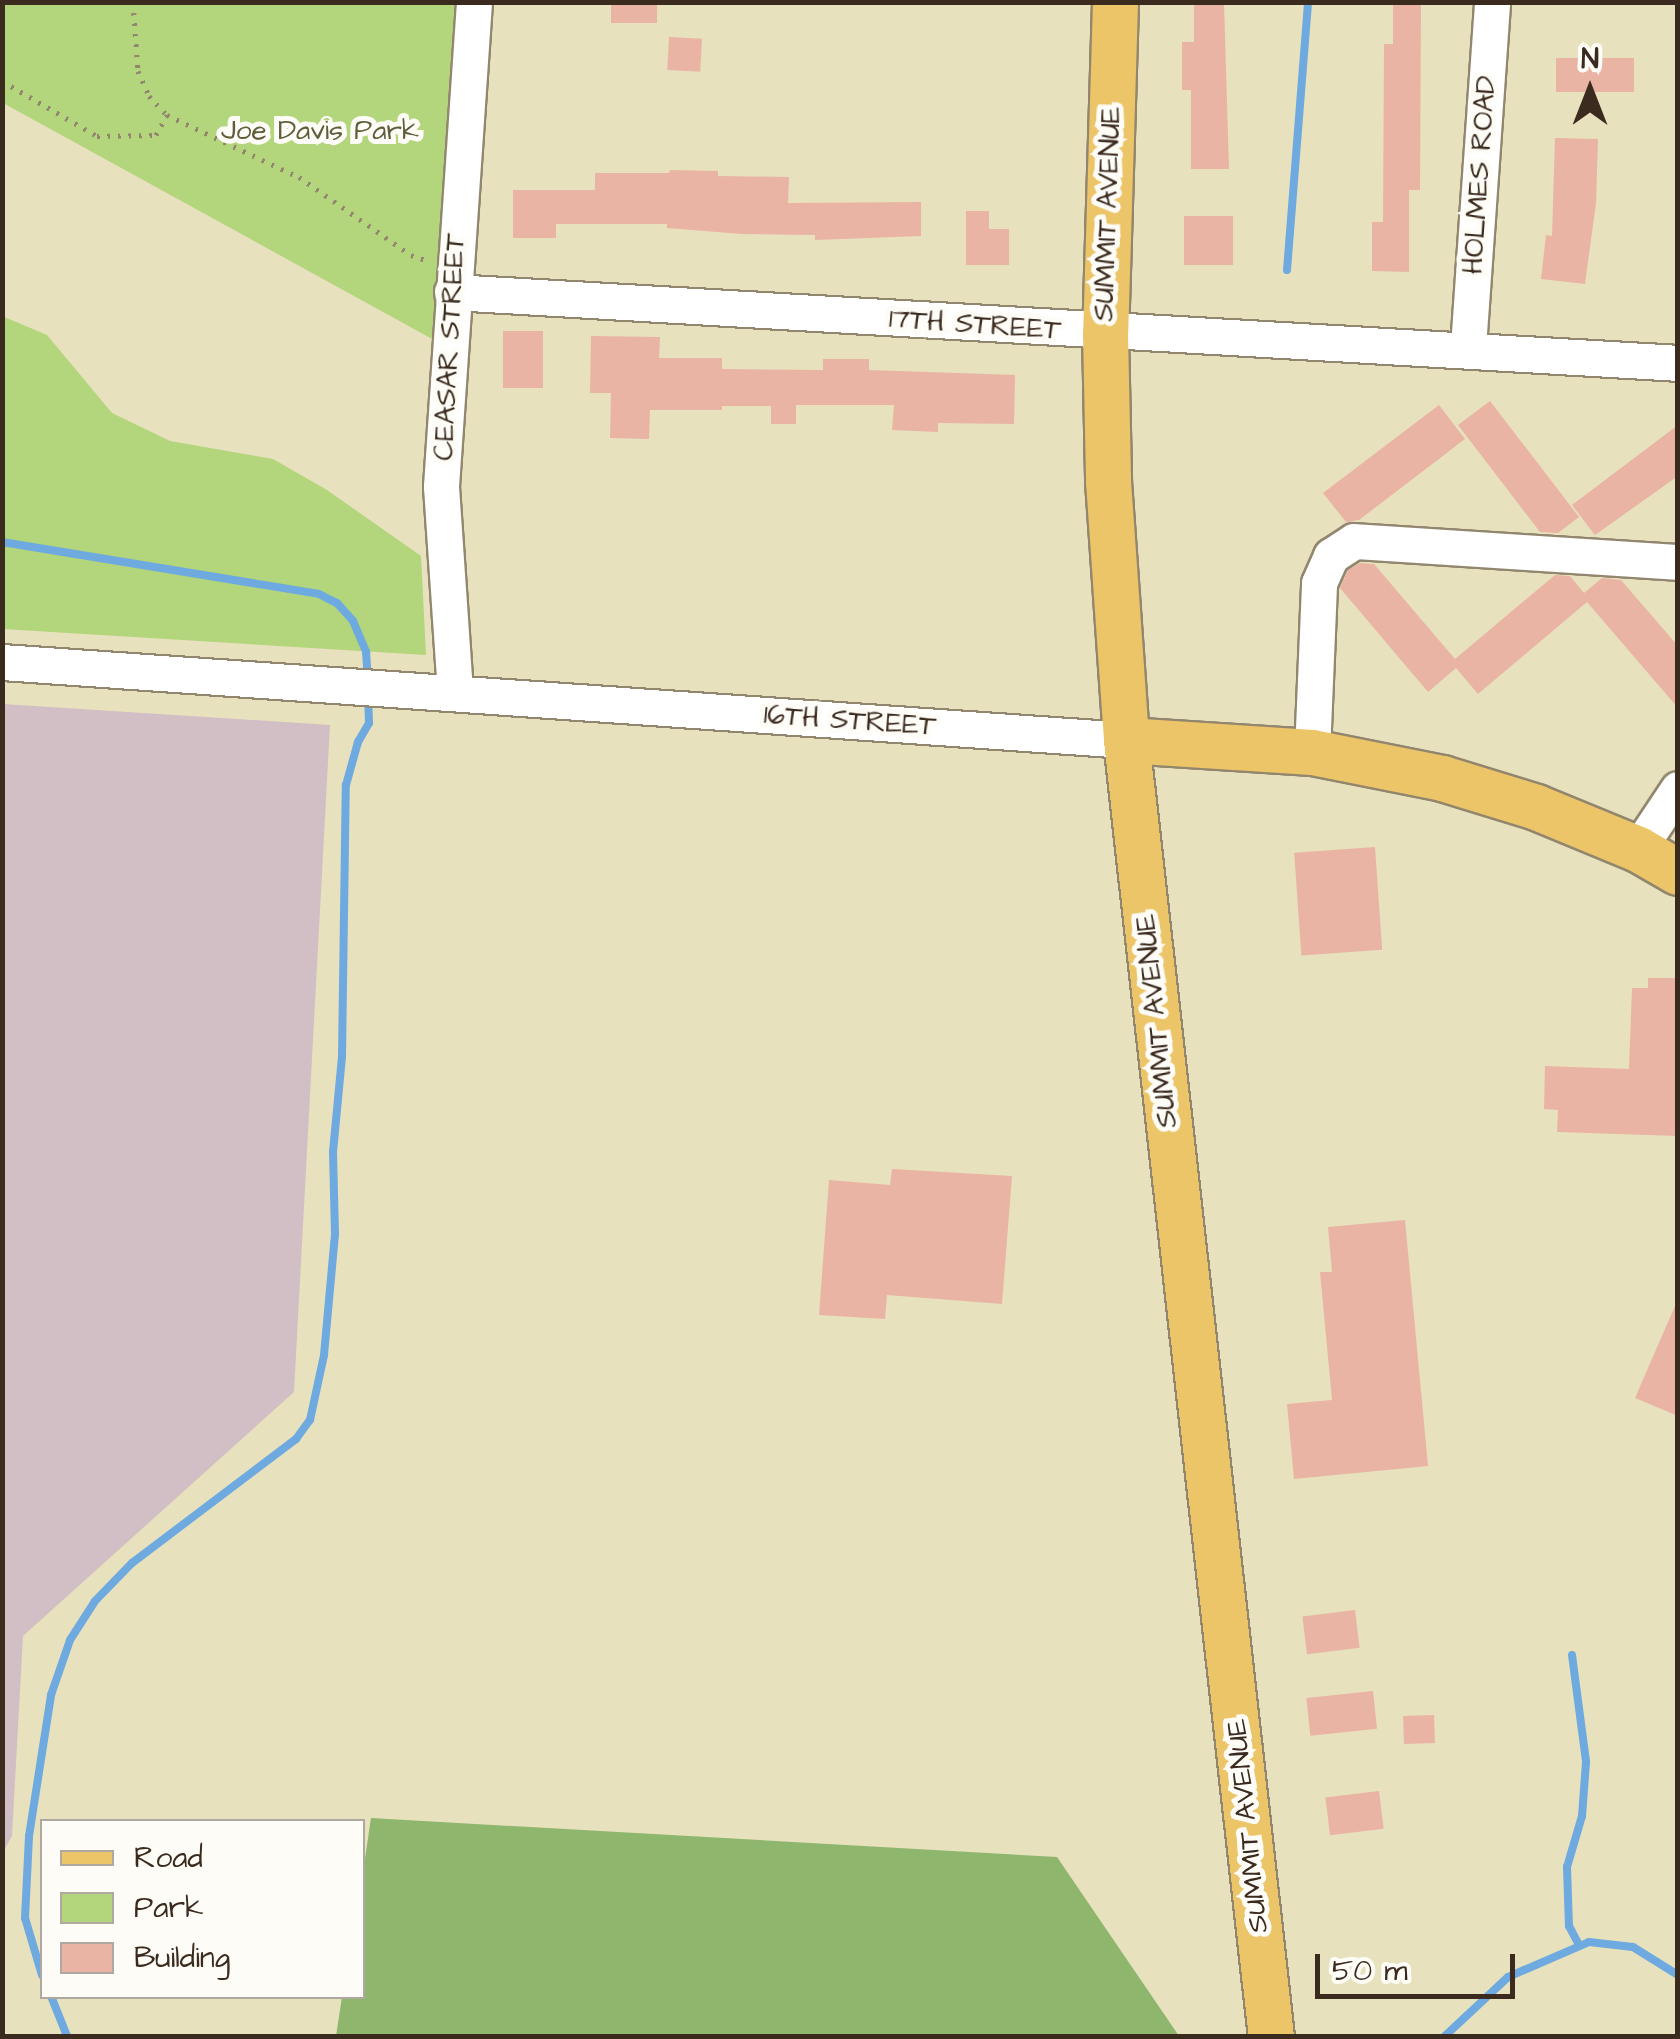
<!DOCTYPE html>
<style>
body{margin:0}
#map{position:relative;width:1680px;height:2039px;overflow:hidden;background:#e8e1bd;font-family:"Architects Daughter",sans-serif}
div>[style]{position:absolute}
.industrial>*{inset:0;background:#d2bec5}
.green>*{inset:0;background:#b3d57c}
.forest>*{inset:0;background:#8eb66c}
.stream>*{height:8px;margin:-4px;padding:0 4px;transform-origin:4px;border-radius:4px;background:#6eaae0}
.building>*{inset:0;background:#e9b4a4;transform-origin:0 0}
.path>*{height:5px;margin-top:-2.5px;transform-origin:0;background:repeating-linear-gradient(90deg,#92866e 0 2.5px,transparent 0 10.5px)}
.roads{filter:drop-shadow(2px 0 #92866e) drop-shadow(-2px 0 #92866e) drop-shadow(0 2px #92866e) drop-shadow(0 -2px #92866e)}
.minor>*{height:35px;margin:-17.5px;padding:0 17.5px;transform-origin:17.5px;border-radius:17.5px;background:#fff}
.major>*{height:45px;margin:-22.5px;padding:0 22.5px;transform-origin:22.5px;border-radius:22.5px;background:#edc569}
span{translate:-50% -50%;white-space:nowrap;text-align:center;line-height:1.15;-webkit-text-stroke:10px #fdfcf7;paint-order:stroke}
.park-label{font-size:28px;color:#5f5d3a}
.street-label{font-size:28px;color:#3b2a1e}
.frame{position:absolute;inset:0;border:5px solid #3b2a1e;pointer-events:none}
.legend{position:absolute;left:40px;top:1819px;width:325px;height:180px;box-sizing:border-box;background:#fdfcf7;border:2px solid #afa8a0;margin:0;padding:12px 18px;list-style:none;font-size:30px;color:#3b2a1e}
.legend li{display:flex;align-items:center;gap:20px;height:50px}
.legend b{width:50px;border:2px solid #afa8a0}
.north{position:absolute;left:1540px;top:40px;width:100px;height:100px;-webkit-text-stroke:8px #fdfcf7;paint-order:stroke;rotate:0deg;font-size:28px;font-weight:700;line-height:40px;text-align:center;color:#3b2a1e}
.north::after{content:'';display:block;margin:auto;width:35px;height:45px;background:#3b2a1e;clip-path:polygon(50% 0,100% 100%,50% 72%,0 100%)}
.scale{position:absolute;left:1315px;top:1954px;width:200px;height:45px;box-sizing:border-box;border:5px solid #3b2a1e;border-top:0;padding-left:12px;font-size:30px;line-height:35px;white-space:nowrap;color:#3b2a1e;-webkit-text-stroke:8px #fdfcf7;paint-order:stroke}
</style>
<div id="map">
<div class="industrial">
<div style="clip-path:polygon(3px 704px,330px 725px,294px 1392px,23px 1636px,12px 1836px,3px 1852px)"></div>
</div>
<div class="green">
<div style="clip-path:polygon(3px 3px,457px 3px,434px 340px,3px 103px)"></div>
<div style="clip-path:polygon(2px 316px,47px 335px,112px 413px,170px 441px,273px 459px,327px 490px,421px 556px,426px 655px,3px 629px)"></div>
</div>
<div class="forest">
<div style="clip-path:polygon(371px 1818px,1057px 1857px,1179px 2036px,336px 2036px,342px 1997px,362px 1996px,363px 1872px)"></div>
</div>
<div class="stream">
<div style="left:1287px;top:270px;width:269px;rotate:-85.5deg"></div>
<div style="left:2px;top:542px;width:321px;rotate:9.3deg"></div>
<div style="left:319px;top:594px;width:20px;rotate:27deg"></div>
<div style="left:337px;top:603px;width:24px;rotate:48deg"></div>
<div style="left:353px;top:621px;width:34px;rotate:67deg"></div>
<div style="left:366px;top:652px;width:28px;rotate:86deg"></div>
<div style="left:1572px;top:1655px;width:108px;rotate:82.5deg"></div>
<div style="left:1586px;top:1762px;width:54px;rotate:94.2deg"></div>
<div style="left:1582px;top:1816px;width:53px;rotate:106.4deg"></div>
<div style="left:1567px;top:1867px;width:59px;rotate:88.1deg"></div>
<div style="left:1569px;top:1926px;width:21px;rotate:62deg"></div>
<div style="left:42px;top:1975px;width:59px;rotate:-106.6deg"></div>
<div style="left:25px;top:1918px;width:82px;rotate:-87.2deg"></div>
<div style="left:29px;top:1836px;width:143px;rotate:-81.1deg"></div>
<div style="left:51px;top:1695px;width:58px;rotate:-70.9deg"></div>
<div style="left:70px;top:1640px;width:46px;rotate:-57.3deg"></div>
<div style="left:95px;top:1601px;width:53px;rotate:-45.8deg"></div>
<div style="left:132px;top:1563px;width:206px;rotate:-37.1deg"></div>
<div style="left:296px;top:1439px;width:24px;rotate:-54deg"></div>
<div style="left:310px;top:1420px;width:66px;rotate:-77.8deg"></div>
<div style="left:324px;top:1355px;width:121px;rotate:-84.8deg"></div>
<div style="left:335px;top:1234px;width:82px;rotate:-91.4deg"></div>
<div style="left:333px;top:1152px;width:95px;rotate:-84.6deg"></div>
<div style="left:342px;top:1057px;width:272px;rotate:-89.2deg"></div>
<div style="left:346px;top:785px;width:45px;rotate:-74.4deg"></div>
<div style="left:358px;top:742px;width:22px;rotate:-60deg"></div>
<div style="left:369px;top:723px;width:24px;rotate:-92deg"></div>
<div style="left:51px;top:1996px;width:43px;rotate:68.2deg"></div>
<div style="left:1445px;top:2036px;width:86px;rotate:-43.1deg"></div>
<div style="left:1508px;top:1977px;width:88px;rotate:-23.4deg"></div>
<div style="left:1589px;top:1942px;width:44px;rotate:6.5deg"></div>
<div style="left:1633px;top:1947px;width:53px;rotate:31.9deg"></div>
</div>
<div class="building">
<div style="left:611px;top:2px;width:46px;height:21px"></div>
<div style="clip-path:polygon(1194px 2px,1224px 2px,1229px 169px,1191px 169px,1191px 90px,1182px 90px,1182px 42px,1194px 42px)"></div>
<div style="clip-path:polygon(1393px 2px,1421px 2px,1420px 190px,1409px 190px,1409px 272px,1372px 271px,1372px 222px,1383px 222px,1384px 44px,1393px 44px)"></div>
<div style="left:669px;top:37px;width:33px;height:33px;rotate:3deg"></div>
<div style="left:1556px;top:58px;width:78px;height:34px"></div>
<div style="clip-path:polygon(1555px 138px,1598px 139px,1596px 203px,1585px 284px,1541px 279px,1546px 235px,1552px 236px)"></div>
<div style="clip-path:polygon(670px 170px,718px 171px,718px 176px,789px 177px,788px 203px,921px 202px,921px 236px,815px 240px,815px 235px,742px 234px,667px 228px,667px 224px,556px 224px,556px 238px,513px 238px,513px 190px,595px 190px,595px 173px,669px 173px)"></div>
<div style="clip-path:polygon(966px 211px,989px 211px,989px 229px,1009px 229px,1009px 265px,966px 265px)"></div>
<div style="left:1184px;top:216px;width:49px;height:49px"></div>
<div style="left:503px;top:331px;width:40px;height:57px"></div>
<div style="clip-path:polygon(591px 336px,660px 337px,659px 358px,722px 358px,722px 369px,823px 370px,823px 359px,869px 359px,869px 370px,1015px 375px,1014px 424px,938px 423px,938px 432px,892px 430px,894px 405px,796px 405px,796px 424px,771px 424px,771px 406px,722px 406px,722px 410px,650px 410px,649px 439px,610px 438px,611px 393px,590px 393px)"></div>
<div style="clip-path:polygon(1490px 401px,1579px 517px,1558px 533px,1540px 532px,1458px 425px)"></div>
<div style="clip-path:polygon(1439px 405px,1465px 439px,1359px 520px,1346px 522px,1323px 493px)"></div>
<div style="clip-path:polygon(1678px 425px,1678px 476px,1595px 535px,1572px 505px)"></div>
<div style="clip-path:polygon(1360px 563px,1374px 564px,1455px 659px,1555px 575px,1570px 576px,1584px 593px,1602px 578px,1621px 580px,1678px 646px,1678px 708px,1587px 602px,1478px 694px,1456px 668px,1428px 692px,1340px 588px,1348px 570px)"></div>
<div style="left:1375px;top:847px;width:103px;height:81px;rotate:86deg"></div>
<div style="clip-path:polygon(1648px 978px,1678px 978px,1678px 1136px,1557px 1132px,1558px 1110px,1544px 1109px,1545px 1066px,1629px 1069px,1632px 988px,1648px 988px)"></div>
<div style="clip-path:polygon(892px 1169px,1012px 1176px,1002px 1304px,887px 1295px,885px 1319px,819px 1315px,829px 1180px,890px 1185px)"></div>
<div style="clip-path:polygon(1405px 1220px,1428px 1466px,1294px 1479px,1287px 1404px,1332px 1400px,1320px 1272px,1332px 1272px,1328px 1227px)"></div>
<div style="clip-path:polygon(1678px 1299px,1678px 1416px,1635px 1398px)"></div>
<div style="left:1355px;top:1610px;width:38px;height:53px;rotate:83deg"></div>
<div style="left:1373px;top:1691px;width:38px;height:67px;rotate:84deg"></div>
<div style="left:1434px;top:1715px;width:28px;height:31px;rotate:88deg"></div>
<div style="left:1379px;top:1791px;width:38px;height:54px;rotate:83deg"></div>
</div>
<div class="path">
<div style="left:133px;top:2px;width:69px;rotate:85.9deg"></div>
<div style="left:138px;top:71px;width:27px;rotate:66deg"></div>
<div style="left:149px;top:96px;width:26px;rotate:47deg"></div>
<div style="left:167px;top:115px;width:146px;rotate:25.2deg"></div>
<div style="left:299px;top:177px;width:136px;rotate:34.9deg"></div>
<div style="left:411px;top:255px;width:18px;rotate:19deg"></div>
<div style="left:2px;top:81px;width:110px;rotate:30.1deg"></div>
<div style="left:97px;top:136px;width:59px;rotate:-1deg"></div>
<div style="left:156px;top:135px;width:23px;rotate:-61deg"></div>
</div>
<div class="roads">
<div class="minor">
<div style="left:452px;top:292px;width:1228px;rotate:3.31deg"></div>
<div style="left:1468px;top:347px;width:346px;rotate:-86deg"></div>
<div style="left:2px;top:662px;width:1127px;rotate:3.97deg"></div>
<div style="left:455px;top:692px;width:206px;rotate:-93.9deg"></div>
<div style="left:441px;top:486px;width:485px;rotate:-86.1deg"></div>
<div style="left:1312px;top:752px;width:169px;rotate:-87.6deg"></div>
<div style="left:1319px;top:583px;width:30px;rotate:-66deg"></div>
<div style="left:1331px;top:556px;width:27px;rotate:-33deg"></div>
<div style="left:1354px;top:541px;width:325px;rotate:3.7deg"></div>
<div style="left:1638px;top:849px;width:72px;rotate:-56.3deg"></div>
</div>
<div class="major">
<div style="left:1115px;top:2px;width:331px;rotate:91.7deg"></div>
<div style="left:1105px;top:333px;width:148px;rotate:88.8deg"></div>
<div style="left:1108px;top:481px;width:260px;rotate:86deg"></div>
<div style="left:1126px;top:740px;width:1304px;rotate:83.62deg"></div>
<div style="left:1126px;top:740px;width:186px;rotate:3.7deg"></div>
<div style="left:1312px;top:752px;width:133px;rotate:11.3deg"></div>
<div style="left:1442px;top:778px;width:98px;rotate:17.1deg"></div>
<div style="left:1536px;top:807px;width:110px;rotate:22.4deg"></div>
<div style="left:1638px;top:849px;width:46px;rotate:29.9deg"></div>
</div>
</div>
<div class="park-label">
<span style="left:320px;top:131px">Joe Davis Park</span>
</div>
<div class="street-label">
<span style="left:1480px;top:175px;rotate:-86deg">HOLMES ROAD</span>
<span style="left:1108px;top:214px;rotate:-88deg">SUMMIT AVENUE</span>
<span style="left:975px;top:325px;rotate:4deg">17TH STREET</span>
<span style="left:450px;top:347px;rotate:-87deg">CEASAR STREET</span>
<span style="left:850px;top:721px;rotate:4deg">16TH STREET</span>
<span style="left:1157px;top:1021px;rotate:-96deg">SUMMIT AVENUE</span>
<span style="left:1248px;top:1826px;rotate:-96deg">SUMMIT AVENUE</span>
</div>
<div class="frame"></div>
<ul class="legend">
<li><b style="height:12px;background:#edc569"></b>Road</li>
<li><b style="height:28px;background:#b3d57c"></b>Park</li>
<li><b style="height:28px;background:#e9b4a4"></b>Building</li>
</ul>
<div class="north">N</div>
<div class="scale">50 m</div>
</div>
